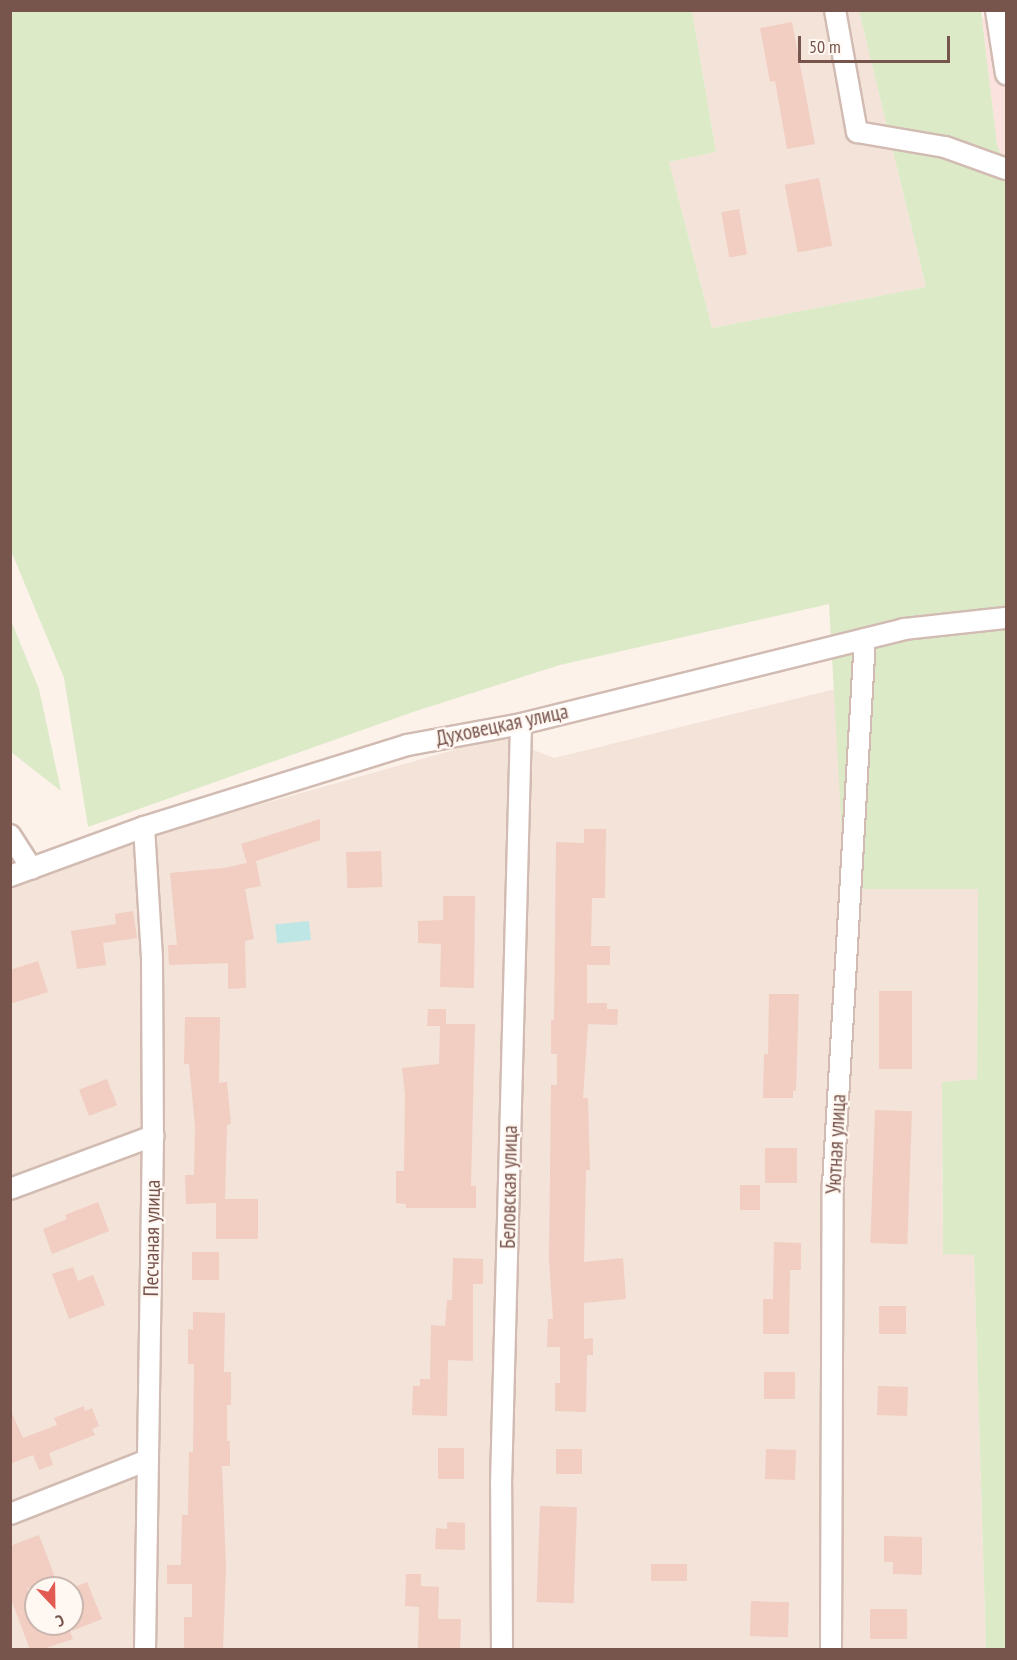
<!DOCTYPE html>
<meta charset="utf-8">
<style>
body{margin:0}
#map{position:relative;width:1017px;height:1660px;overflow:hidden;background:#fcf2ea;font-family:"PT Sans Narrow",sans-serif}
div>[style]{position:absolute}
.residential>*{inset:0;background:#f4e3d9}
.commercial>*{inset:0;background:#fce2de}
.green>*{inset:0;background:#dceac8}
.water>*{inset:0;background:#bee6e5;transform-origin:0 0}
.building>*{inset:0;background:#f1cdc2;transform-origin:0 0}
.roads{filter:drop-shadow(2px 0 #d1bbb2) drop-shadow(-2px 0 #d1bbb2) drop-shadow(0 2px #d1bbb2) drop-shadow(0 -2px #d1bbb2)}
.minor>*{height:20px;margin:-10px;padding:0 10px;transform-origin:10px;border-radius:10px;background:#fff}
span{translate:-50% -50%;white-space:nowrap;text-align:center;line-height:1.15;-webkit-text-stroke:4.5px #fff7f1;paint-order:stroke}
.street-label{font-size:21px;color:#77554d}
.frame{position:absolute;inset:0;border:12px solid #77554d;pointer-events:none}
.north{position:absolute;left:24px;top:1576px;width:60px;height:60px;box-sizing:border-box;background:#fff7f1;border:2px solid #c9b6af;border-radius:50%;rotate:158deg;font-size:16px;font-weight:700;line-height:24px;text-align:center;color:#77554d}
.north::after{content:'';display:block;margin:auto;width:21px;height:27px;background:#e25b53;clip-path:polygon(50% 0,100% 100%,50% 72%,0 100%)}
.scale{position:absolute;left:798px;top:36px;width:152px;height:27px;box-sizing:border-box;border:3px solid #77554d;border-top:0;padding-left:8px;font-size:18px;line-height:21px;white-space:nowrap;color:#77554d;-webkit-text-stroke:4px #fff7f1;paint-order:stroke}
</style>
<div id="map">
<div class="residential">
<div style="clip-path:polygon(692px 11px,859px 11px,926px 287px,712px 328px,669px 162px,716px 152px)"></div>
<div style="clip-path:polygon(evenodd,835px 689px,845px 889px,978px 889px,977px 1079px,942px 1082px,943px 1253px,974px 1254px,986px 1649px,11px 1650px,11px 887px,162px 832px,500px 737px,554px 758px,835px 689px,36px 1588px,72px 1588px,72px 1624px,36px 1624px,36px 1588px)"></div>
</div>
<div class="commercial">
<div style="clip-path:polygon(1006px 12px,1006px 168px,997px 144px,982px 18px)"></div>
</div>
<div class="green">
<div style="clip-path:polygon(11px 11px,692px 11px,716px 152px,669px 162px,712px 328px,926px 287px,859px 11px,981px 11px,997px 144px,1006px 168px,1006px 1649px,986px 1649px,974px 1255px,943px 1254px,942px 1082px,977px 1079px,978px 889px,845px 889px,829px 604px,560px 665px,416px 711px,88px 827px,64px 678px,11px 551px)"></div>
<div style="clip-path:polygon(10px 618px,39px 689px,61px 791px,11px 752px)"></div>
</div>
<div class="water">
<div style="left:309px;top:921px;width:19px;height:34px;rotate:84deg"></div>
</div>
<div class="building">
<div style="clip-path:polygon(792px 22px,815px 144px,787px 149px,775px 81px,770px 82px,760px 28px)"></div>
<div style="left:819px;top:178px;width:69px;height:35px;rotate:79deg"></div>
<div style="left:739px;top:209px;width:46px;height:18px;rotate:80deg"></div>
<div style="clip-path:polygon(320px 819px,320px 840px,256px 861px,261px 886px,245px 889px,254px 939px,245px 941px,246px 988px,228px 989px,228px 963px,169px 965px,168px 945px,177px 945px,170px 873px,224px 868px,247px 863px,241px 844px)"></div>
<div style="clip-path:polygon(584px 829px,606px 829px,605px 898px,592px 898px,591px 946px,610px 946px,610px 965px,587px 965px,587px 1003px,607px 1003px,607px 1009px,618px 1009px,617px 1025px,588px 1024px,583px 1098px,588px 1098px,590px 1170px,586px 1170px,584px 1262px,623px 1258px,626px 1299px,584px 1303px,584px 1339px,593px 1338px,593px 1355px,587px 1355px,586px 1412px,555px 1411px,555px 1383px,560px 1383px,560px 1347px,547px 1347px,548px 1319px,553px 1319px,549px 1260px,551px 1085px,557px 1085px,557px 1054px,551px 1054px,551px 1020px,554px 1020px,556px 842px,584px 843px)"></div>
<div style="left:381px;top:851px;width:36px;height:35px;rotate:88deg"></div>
<div style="clip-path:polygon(443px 896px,475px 896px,474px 988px,440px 987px,441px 944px,418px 943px,418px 921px,443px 920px)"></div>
<div style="clip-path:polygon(133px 911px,137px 938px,103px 943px,106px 965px,77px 969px,71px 931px,116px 924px,115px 914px)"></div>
<div style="clip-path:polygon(38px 961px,48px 992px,10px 1004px,10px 970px)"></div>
<div style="left:879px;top:991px;width:33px;height:78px"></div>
<div style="clip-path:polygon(769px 994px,799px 994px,796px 1091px,793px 1091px,793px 1098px,763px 1098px,764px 1054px,768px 1054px)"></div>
<div style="clip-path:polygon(428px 1009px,446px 1009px,446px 1024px,475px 1024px,471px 1186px,476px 1186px,476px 1208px,406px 1208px,406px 1204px,396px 1203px,396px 1171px,404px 1171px,405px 1094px,402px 1068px,439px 1064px,440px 1026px,427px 1026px)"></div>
<div style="clip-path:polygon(185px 1017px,220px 1017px,219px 1083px,227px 1082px,231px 1124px,227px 1125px,225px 1199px,258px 1199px,258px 1239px,216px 1239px,216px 1203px,186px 1204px,185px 1175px,194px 1175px,195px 1126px,189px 1064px,184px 1064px)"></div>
<div style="left:107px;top:1079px;width:28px;height:30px;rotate:69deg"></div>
<div style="left:875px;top:1110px;width:37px;height:133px;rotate:2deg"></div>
<div style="left:765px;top:1148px;width:32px;height:35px"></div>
<div style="left:740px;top:1185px;width:20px;height:25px"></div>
<div style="clip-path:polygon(98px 1202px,109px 1231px,52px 1254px,43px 1229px,67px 1219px,65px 1215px)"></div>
<div style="clip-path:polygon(774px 1242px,801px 1243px,801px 1270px,790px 1270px,789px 1334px,763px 1334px,763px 1299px,773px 1299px)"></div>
<div style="left:192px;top:1252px;width:27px;height:28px"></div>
<div style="clip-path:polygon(453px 1258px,483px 1259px,483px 1284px,473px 1284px,473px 1361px,448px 1360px,447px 1416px,412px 1415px,413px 1386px,420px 1386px,420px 1379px,430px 1379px,431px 1325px,445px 1326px,447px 1300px,452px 1300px)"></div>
<div style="clip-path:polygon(73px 1267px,78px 1281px,93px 1275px,105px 1305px,69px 1319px,52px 1274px)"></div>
<div style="left:879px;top:1306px;width:27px;height:28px"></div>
<div style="clip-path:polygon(193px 1312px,225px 1313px,224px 1372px,231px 1372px,231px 1405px,227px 1405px,227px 1441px,230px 1441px,230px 1466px,222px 1466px,226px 1567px,223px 1650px,184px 1650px,184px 1617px,192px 1617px,192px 1584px,167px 1584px,167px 1565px,181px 1565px,182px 1515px,188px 1515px,189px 1452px,193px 1452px,194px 1364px,188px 1364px,188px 1329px,193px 1330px)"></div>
<div style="left:764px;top:1372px;width:31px;height:27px"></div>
<div style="left:878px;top:1386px;width:30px;height:29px;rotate:2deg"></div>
<div style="clip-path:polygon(84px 1406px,85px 1411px,92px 1408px,99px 1426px,92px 1429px,95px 1435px,49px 1453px,53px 1465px,39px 1470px,33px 1455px,10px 1464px,10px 1409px,23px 1438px,57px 1425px,54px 1418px)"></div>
<div style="left:438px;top:1448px;width:26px;height:31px"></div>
<div style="left:556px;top:1449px;width:26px;height:25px"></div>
<div style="left:766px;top:1449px;width:30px;height:30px;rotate:2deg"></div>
<div style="left:540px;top:1506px;width:37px;height:96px;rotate:2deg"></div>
<div style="clip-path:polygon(447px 1522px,465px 1523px,465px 1550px,435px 1549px,436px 1528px,447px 1529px)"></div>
<div style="clip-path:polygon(39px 1535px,59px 1588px,27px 1588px,36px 1611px,36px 1624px,67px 1624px,73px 1639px,40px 1650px,30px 1650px,10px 1596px,10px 1546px)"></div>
<div style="clip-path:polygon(884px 1536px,922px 1537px,922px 1575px,893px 1574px,893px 1562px,884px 1562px)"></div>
<div style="left:651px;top:1564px;width:36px;height:17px"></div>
<div style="clip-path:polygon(406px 1574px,421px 1574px,421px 1586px,439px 1587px,438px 1619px,461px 1619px,460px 1650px,418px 1650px,419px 1607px,405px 1606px)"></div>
<div style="clip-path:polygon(87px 1582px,102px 1619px,72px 1631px,72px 1588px)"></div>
<div style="left:751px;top:1601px;width:38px;height:35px;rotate:2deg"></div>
<div style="left:870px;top:1609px;width:37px;height:30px"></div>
</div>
<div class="roads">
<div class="minor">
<div style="left:835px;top:10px;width:124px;rotate:79.8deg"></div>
<div style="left:857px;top:132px;width:89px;rotate:9.7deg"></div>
<div style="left:945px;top:147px;width:65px;rotate:19.8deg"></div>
<div style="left:996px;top:10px;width:65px;rotate:81.1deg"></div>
<div style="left:144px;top:827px;width:132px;rotate:86.5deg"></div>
<div style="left:152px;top:959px;width:177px;rotate:89.7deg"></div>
<div style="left:153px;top:1136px;width:514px;rotate:90.89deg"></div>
<div style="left:10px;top:835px;width:40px;rotate:57.1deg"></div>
<div style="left:10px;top:876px;width:143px;rotate:-20.1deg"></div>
<div style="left:144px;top:827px;width:275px;rotate:-17.3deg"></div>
<div style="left:407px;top:745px;width:116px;rotate:-10.4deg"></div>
<div style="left:521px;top:724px;width:395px;rotate:-13.9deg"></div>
<div style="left:904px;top:629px;width:103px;rotate:-6.2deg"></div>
<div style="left:10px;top:1189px;width:153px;rotate:-20.3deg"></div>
<div style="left:10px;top:1514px;width:148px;rotate:-21.4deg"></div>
<div style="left:502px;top:1650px;width:166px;rotate:-90.3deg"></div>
<div style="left:501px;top:1484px;width:760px;rotate:-88.49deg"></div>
<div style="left:831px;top:1650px;width:465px;rotate:-89.8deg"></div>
<div style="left:833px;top:1185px;width:547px;rotate:-86.65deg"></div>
</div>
</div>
<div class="street-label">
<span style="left:502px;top:725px;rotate:-12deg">Духовецкая улица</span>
<span style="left:836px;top:1144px;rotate:-87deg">Уютная улица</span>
<span style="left:509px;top:1187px;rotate:-89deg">Беловская улица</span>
<span style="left:152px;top:1238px;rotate:-89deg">Песчаная улица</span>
</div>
<div class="frame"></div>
<div class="north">С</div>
<div class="scale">50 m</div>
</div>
